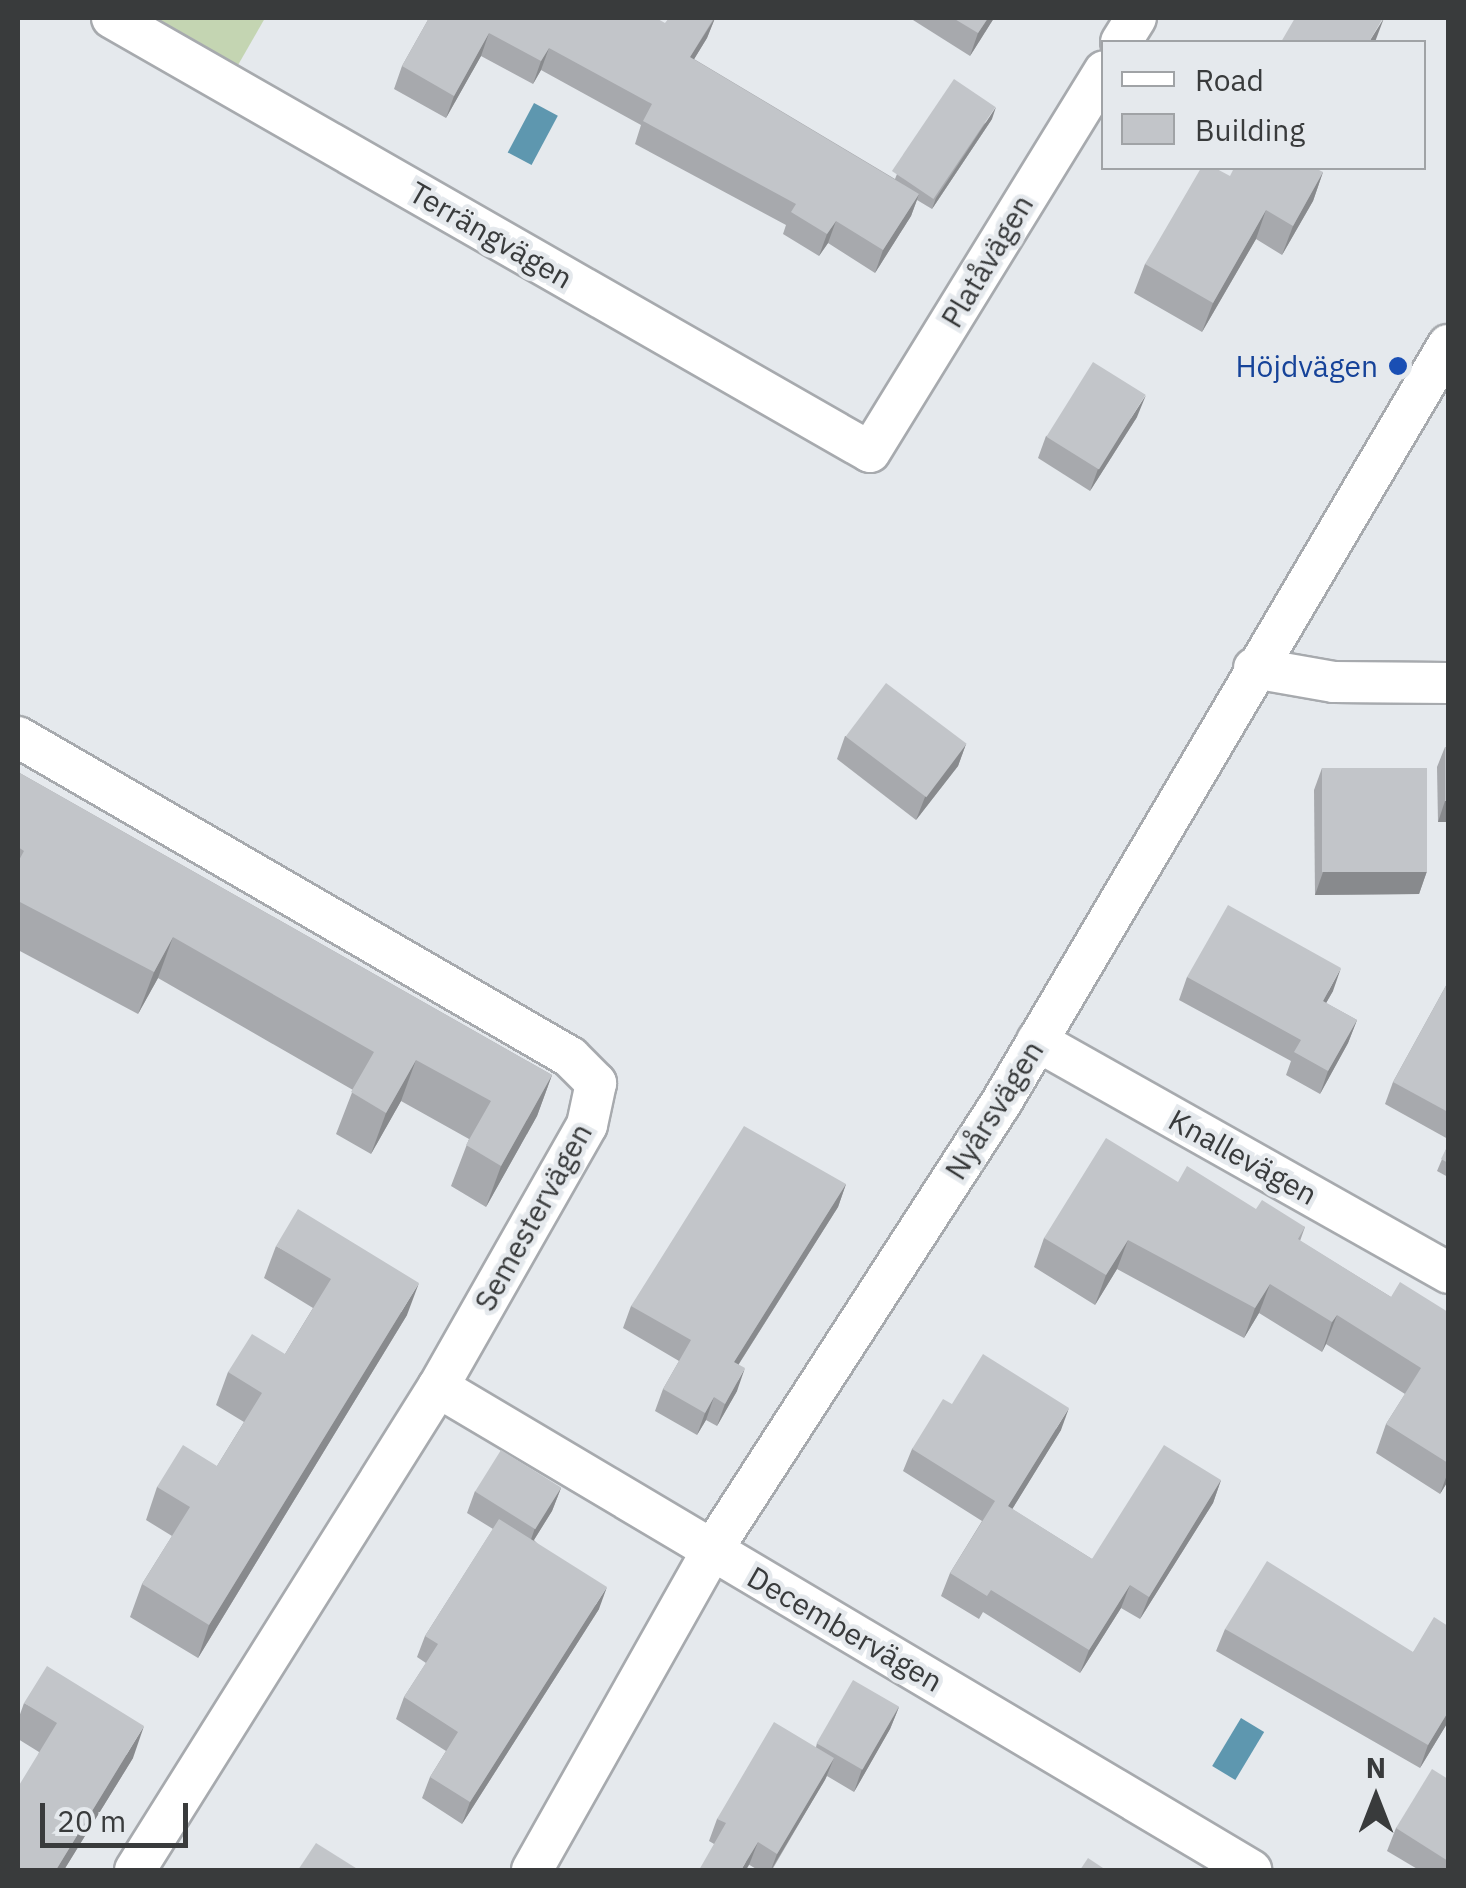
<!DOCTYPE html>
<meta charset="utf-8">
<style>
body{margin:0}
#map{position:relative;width:1466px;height:1888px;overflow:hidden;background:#e5e9ed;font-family:"IBM Plex Sans",sans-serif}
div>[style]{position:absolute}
.green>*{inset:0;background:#c4d5b2}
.water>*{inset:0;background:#5e97af;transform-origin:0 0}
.roads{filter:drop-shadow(2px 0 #a7aaae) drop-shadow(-2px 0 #a7aaae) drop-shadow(0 2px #a7aaae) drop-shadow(0 -2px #a7aaae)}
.street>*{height:40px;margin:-20px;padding:0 20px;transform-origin:20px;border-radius:20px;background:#fff}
.wall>*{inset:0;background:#a7a9ad}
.shaded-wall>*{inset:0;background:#888a8d}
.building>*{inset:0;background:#c2c5c9;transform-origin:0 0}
.dots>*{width:28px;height:28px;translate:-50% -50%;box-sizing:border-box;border:5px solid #e5e9ed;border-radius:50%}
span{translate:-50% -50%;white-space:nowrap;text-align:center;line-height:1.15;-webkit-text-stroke:9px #e5e9ed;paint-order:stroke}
.street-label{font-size:30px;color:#393b3c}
.transit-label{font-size:30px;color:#164399}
.right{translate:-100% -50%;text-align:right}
.frame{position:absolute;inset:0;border:20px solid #393b3c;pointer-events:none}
.legend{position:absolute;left:1101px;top:40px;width:325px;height:130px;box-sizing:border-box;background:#e5e9ed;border:2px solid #a0a3a6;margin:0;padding:12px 18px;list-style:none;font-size:30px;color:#393b3c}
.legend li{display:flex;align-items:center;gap:20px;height:50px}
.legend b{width:50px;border:2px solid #a0a3a6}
.north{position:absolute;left:1326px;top:1748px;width:100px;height:100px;-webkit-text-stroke:8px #e5e9ed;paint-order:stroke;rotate:0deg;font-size:28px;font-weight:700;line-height:40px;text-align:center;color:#393b3c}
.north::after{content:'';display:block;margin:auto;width:35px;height:45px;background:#393b3c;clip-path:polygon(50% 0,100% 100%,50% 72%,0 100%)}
.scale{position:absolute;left:40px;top:1803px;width:148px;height:45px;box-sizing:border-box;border:5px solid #393b3c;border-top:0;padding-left:12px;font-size:30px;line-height:35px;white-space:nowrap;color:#393b3c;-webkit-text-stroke:8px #e5e9ed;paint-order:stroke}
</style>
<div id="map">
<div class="green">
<div style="clip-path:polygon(137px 18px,265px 18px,234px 72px)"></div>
</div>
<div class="water">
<div style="left:534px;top:103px;width:27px;height:56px;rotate:28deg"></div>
<div style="left:1241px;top:1718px;width:27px;height:56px;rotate:31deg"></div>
</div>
<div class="roads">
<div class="street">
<div style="left:112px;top:18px;width:873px;rotate:29.79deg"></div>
<div style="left:870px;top:452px;width:447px;rotate:-58.4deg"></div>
<div style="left:1121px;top:42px;width:28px;rotate:-58deg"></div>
<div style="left:1254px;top:668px;width:81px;rotate:9.9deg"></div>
<div style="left:1334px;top:682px;width:114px;rotate:0.5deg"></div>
<div style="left:18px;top:737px;width:638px;rotate:30.1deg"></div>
<div style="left:570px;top:1057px;width:37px;rotate:45deg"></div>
<div style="left:596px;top:1083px;width:43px;rotate:102.1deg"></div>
<div style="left:587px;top:1125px;width:301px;rotate:119.6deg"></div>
<div style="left:438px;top:1387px;width:570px;rotate:122.1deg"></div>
<div style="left:1037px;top:1041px;width:472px;rotate:29.4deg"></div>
<div style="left:438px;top:1387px;width:946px;rotate:30.71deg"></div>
<div style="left:532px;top:1870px;width:367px;rotate:-60.6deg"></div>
<div style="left:712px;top:1550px;width:532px;rotate:-57.12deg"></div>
<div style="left:1001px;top:1103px;width:880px;rotate:-59.47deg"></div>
</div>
</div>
<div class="wall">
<div style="clip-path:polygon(429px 18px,665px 23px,715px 18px,707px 38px,694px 59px,895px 179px,897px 174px,992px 119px,932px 209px,917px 200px,911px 216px,875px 273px,828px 243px,819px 256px,783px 234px,786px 225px,635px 144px,641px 125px,541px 70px,533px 84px,481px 56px,446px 118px,394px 89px,402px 66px)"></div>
<div style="clip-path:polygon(914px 18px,994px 18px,970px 56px,913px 20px)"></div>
<div style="clip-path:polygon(1323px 172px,1313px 201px,1282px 255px,1256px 239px,1202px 332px,1134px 293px,1145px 264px)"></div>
<div style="clip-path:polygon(1137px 417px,1090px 491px,1038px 458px,1046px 436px)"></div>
<div style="clip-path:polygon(845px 736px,966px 744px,958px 766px,916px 820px,837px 759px)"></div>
<div style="clip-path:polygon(1445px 747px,1448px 822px,1438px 822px,1437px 767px)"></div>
<div style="clip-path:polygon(1322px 768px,1427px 871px,1419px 894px,1315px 895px,1314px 790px)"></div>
<div style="clip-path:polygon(18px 772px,552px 1075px,537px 1116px,486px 1207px,451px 1186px,469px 1139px,401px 1101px,371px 1154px,336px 1134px,353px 1090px,158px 978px,138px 1014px,18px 950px)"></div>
<div style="clip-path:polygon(1187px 977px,1333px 991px,1326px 1003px,1357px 1020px,1348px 1043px,1320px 1094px,1286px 1075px,1291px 1061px,1179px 1000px)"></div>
<div style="clip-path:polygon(1448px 982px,1448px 1139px,1385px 1104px,1393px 1082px)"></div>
<div style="clip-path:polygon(1448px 1145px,1448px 1177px,1437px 1171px)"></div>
<div style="clip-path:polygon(1178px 1182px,1305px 1227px,1300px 1241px,1391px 1297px,1448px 1312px,1448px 1481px,1440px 1494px,1376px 1453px,1386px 1424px,1405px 1394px,1326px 1344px,1322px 1352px,1259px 1313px,1244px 1338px,1117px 1269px,1095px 1305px,1034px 1267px,1044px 1238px)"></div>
<div style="clip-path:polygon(846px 1184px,838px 1207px,739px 1364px,737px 1391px,717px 1426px,706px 1420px,697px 1435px,655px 1411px,663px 1389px,679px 1361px,623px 1328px,631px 1306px)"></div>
<div style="clip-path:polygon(276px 1246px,407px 1315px,198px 1658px,130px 1617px,142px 1584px,172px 1536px,146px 1520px,157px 1487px,217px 1466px,244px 1422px,216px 1405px,228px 1372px,285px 1354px,313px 1308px,264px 1278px)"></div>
<div style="clip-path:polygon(952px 1404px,1061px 1430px,1012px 1509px,1092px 1559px,1221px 1480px,1213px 1503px,1140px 1619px,1121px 1608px,1080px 1673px,983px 1612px,979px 1619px,941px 1596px,950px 1573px,982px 1521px,903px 1471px,912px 1449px)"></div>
<div style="clip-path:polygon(561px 1488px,552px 1511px,534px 1540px,599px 1609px,462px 1824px,422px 1798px,430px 1777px,446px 1751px,396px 1719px,404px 1697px,426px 1663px,417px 1657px,425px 1636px,493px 1529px,467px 1513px,475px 1491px)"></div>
<div style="clip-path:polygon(1448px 1626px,1448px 1722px,1420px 1768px,1216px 1651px,1225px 1629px,1413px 1652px)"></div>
<div style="clip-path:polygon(24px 1703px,133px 1758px,64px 1870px,18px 1870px,39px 1752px,18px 1739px,18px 1720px)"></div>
<div style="clip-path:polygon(899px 1707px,890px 1729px,854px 1792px,827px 1776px,772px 1870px,758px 1870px,709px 1841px,717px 1819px,816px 1747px,817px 1743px)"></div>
<div style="clip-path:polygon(1448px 1779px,1448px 1870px,1419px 1870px,1387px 1851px,1396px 1828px)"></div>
</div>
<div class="shaded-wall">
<div style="clip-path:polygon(715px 18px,707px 38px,682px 79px,690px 57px)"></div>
<div style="clip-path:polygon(988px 18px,994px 18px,970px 56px,978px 33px)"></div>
<div style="clip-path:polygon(1384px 18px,1375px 42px,1369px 42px)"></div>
<div style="clip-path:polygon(489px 33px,481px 56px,446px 118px,454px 96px)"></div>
<div style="clip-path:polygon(549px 48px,541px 70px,533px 84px,541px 61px)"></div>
<div style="clip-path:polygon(996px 107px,992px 119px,932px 209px,936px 198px)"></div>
<div style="clip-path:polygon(1323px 172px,1313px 201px,1282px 255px,1293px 226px)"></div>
<div style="clip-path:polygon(919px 194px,911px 216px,875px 273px,883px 250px)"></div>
<div style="clip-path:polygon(1266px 210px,1256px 239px,1202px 332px,1213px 303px)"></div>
<div style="clip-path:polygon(836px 221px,828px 243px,819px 256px,827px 234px)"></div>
<div style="clip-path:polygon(1146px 395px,1137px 417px,1090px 491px,1098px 469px)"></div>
<div style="clip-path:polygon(966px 744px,958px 766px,916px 820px,925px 797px)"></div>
<div style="clip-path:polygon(1445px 801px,1448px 801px,1448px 822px,1438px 822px)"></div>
<div style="clip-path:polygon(1427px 871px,1419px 894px,1315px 895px,1323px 872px)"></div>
<div style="clip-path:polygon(173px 937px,158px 978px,138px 1014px,154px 972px)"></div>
<div style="clip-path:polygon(1341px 968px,1333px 991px,1314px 1024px,1323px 1001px)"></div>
<div style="clip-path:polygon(1357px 1020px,1348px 1043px,1320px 1094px,1328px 1071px)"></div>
<div style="clip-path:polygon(416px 1060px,401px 1101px,371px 1154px,386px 1113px)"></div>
<div style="clip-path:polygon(552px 1075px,537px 1116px,486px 1207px,501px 1166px)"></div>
<div style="clip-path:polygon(846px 1184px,838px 1207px,726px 1384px,734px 1362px)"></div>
<div style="clip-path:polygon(1128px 1240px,1117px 1269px,1095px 1305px,1106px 1275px)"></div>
<div style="clip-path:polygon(419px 1283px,407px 1315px,198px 1658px,209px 1625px)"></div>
<div style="clip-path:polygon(1270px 1284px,1259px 1313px,1244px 1338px,1255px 1308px)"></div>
<div style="clip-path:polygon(1337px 1315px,1326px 1344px,1322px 1352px,1332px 1322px)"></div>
<div style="clip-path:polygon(745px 1368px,737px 1391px,717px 1426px,725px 1404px)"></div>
<div style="clip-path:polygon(714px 1397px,706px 1420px,697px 1435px,705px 1413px)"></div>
<div style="clip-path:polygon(1069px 1408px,1061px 1430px,1000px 1529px,1008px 1506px)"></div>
<div style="clip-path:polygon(1448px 1472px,1448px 1481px,1440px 1494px)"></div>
<div style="clip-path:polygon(1221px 1480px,1213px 1503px,1140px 1619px,1149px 1597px)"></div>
<div style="clip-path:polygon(561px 1488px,552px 1511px,527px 1551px,535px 1528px)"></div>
<div style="clip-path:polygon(1130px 1585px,1121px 1608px,1080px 1673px,1089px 1650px)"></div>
<div style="clip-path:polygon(607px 1587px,599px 1609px,462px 1824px,470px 1802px)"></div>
<div style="clip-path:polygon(899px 1707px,890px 1729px,854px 1792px,862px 1769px)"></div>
<div style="clip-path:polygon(1448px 1712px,1448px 1722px,1420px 1768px,1428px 1745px)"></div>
<div style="clip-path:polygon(144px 1726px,133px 1758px,64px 1870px,56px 1870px)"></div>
<div style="clip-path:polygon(834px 1758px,825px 1780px,771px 1870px,777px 1854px)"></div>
<div style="clip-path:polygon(758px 1842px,749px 1865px,746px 1870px,741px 1870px)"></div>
</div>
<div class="building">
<div style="clip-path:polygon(429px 18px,656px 18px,665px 23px,669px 18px,714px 18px,690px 57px,919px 194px,883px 250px,836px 221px,827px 234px,791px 212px,796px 204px,643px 121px,652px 104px,549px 48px,541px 61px,489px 33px,454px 96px,402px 66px)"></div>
<div style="clip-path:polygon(953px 18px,988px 18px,978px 33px)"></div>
<div style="clip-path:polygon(1295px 18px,1383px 18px,1369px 42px,1281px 42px)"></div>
<div style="left:954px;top:79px;width:50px;height:111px;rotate:34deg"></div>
<div style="clip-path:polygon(1201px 168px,1215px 168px,1230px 176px,1234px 168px,1315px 168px,1323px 172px,1293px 226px,1266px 210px,1213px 303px,1145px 264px)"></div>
<div style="left:1093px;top:362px;width:62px;height:88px;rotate:32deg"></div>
<div style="left:886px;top:683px;width:101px;height:67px;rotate:37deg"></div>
<div style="left:1445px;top:747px;width:3px;height:54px"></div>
<div style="left:1322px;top:768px;width:105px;height:104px"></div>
<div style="clip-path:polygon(18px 772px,552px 1075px,501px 1166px,466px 1145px,491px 1101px,416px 1060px,386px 1113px,351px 1092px,374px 1052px,173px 937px,154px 972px,18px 901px,18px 862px,24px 851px,18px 847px)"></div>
<div style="clip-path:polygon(1228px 905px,1341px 968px,1323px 1001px,1357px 1020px,1328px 1071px,1294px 1052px,1301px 1040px,1187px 977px)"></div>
<div style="clip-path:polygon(1448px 982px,1448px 1112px,1393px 1082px)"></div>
<div style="clip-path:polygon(744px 1126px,846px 1184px,734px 1362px,745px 1368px,725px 1404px,714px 1397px,705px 1413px,663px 1389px,691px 1340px,631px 1306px)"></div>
<div style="clip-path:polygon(1106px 1138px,1178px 1182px,1187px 1166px,1256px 1209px,1262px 1200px,1305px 1227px,1298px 1239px,1391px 1297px,1400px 1282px,1448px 1312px,1448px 1463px,1386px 1424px,1421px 1368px,1337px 1315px,1332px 1322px,1270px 1284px,1255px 1308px,1128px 1240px,1106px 1275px,1044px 1238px)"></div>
<div style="clip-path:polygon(1448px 1145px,1448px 1163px,1441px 1159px)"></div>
<div style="clip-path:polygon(298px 1209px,419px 1283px,209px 1625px,142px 1584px,190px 1507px,157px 1487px,183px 1445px,217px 1466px,262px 1393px,228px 1372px,252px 1334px,285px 1354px,331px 1279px,276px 1246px)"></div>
<div style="clip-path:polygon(983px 1354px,1069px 1408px,1008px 1506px,1092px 1559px,1164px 1445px,1221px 1480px,1149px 1597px,1130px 1585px,1089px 1650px,991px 1590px,987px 1596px,950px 1573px,995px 1501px,912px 1449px,943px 1399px,952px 1404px)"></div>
<div style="left:501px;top:1450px;width:71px;height:49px;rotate:32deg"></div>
<div style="clip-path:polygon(499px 1519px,607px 1587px,470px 1802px,430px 1777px,458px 1732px,404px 1697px,438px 1644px,425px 1636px)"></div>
<div style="clip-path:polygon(1267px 1561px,1413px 1652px,1434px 1617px,1448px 1626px,1448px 1712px,1428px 1745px,1225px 1629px)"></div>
<div style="clip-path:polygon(47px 1666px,144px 1726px,56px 1870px,18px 1870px,18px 1787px,57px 1723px,24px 1703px)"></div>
<div style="left:853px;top:1680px;width:53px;height:73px;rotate:30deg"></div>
<div style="clip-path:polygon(774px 1722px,834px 1758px,777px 1854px,758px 1842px,741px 1870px,699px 1870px,726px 1823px,717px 1819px)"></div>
<div style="clip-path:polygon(1432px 1769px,1448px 1779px,1448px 1861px,1396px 1828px)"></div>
<div style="clip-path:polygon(316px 1843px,359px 1870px,298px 1870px)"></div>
<div style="clip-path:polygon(1088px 1858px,1106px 1870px,1080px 1870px)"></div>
</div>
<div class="dots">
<div style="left:1398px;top:366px;background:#1a4fb4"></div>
</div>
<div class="street-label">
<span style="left:491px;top:235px;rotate:30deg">Terrängvägen</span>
<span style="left:987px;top:261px;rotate:-59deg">Platåvägen</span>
<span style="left:994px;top:1110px;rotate:-58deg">Nyårsvägen</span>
<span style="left:1243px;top:1157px;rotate:29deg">Knallevägen</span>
<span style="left:533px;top:1217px;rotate:-61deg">Semestervägen</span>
<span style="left:845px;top:1629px;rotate:30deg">Decembervägen</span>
</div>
<div class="transit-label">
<span class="right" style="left:1378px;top:366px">Höjdvägen</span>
</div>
<div class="frame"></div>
<ul class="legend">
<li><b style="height:12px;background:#fff"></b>Road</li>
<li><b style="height:28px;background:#c2c5c9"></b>Building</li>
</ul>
<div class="north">N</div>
<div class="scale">20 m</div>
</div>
